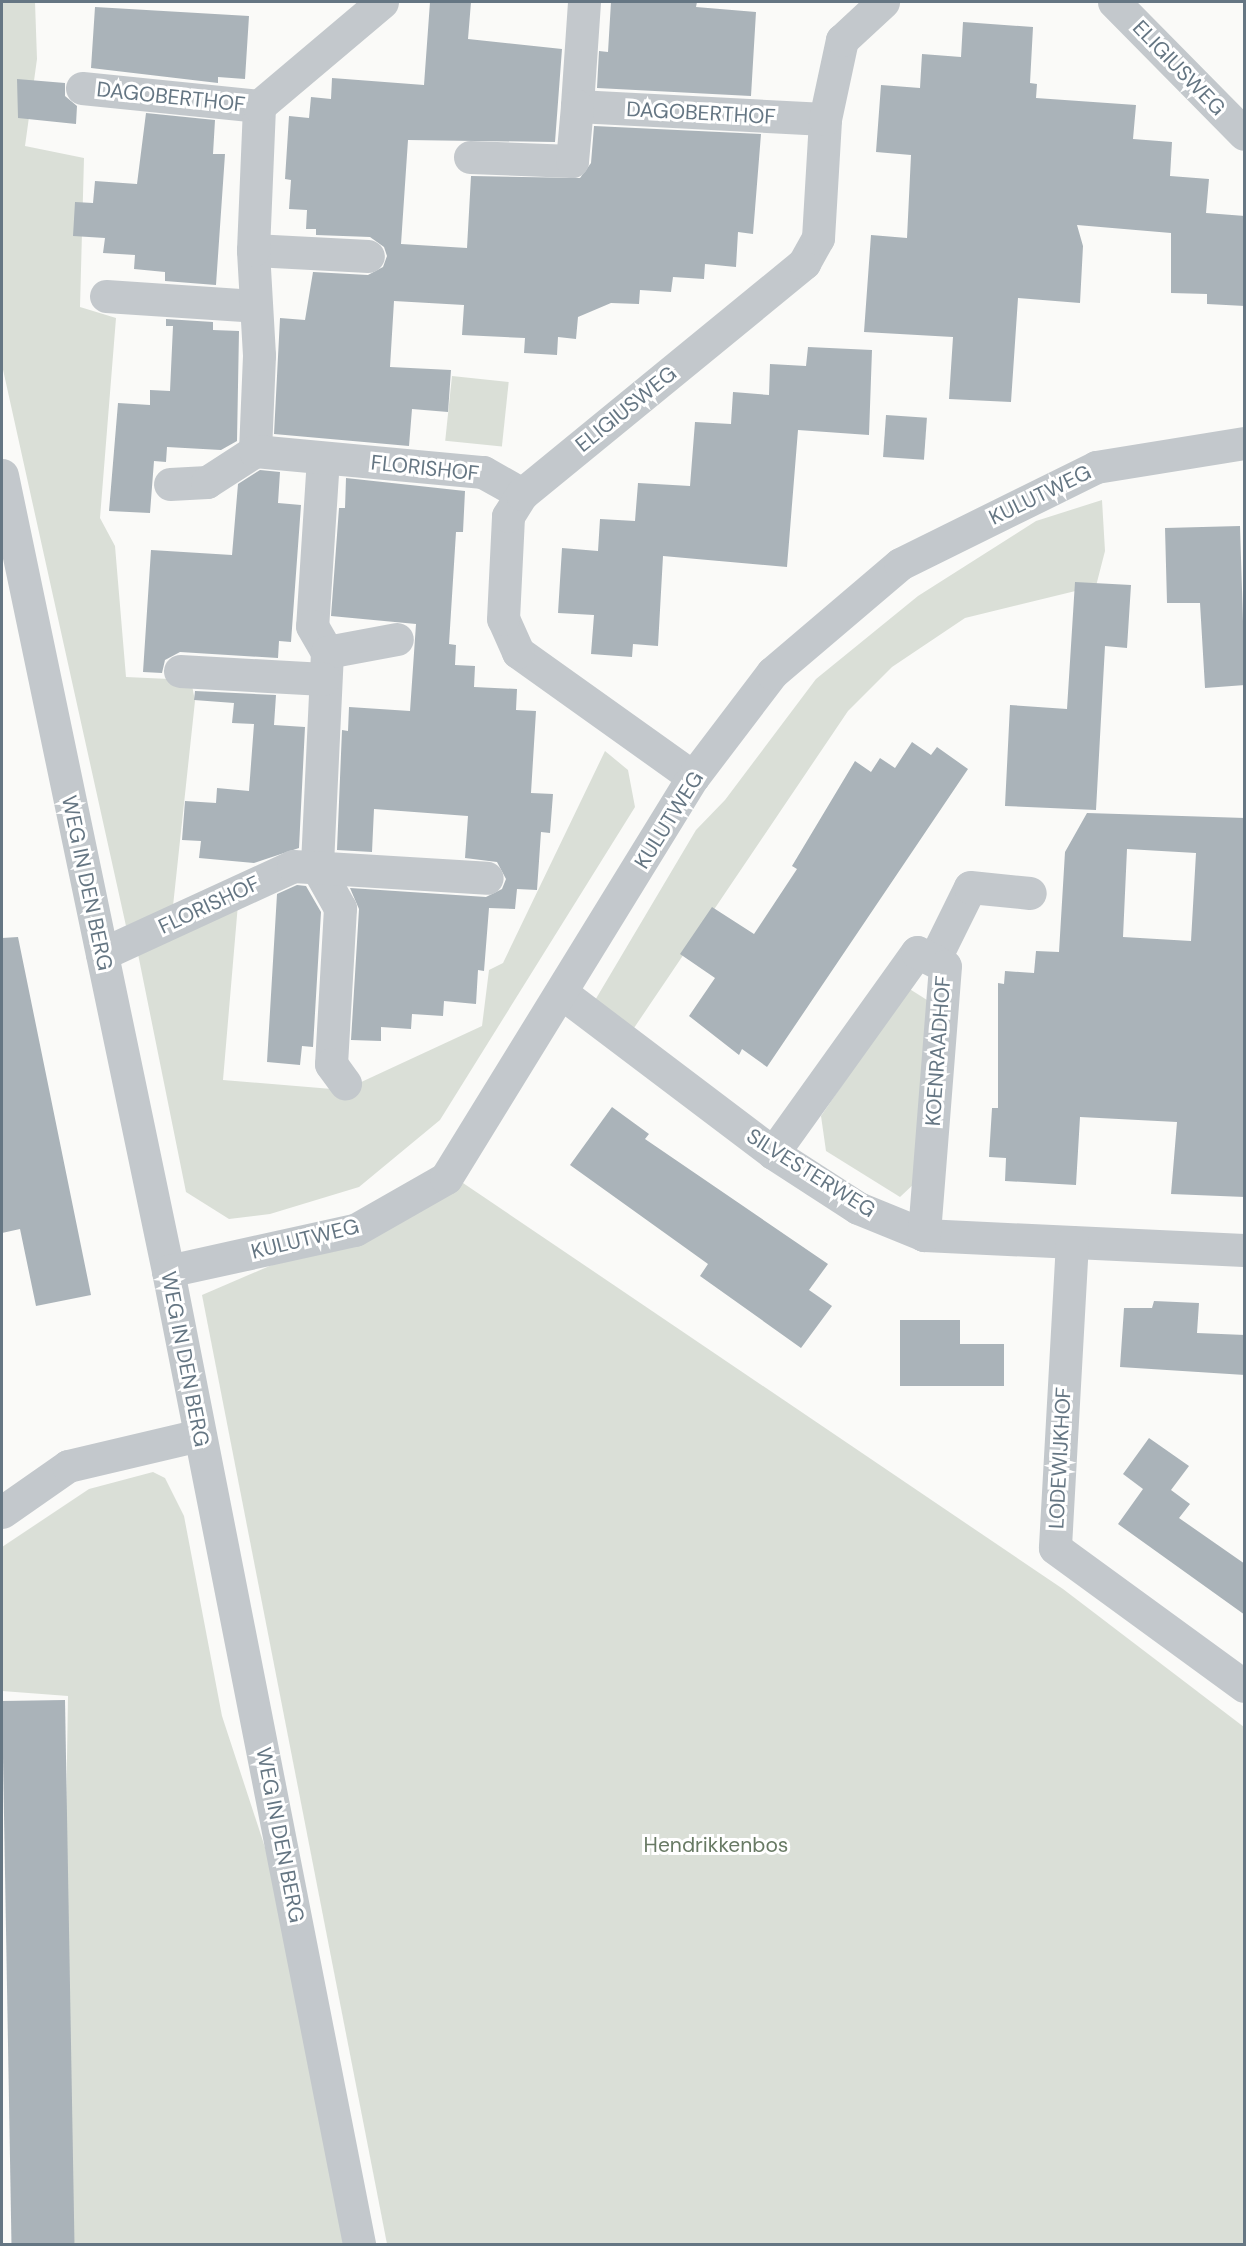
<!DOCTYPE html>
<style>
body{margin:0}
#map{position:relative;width:1246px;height:2246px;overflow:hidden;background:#fafaf8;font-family:"DM Sans",sans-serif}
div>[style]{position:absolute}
.green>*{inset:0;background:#dadfd7;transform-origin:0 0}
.building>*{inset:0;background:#aab3b9;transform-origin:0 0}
.minor>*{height:33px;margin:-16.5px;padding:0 16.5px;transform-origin:16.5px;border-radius:16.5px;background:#c3c8cc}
span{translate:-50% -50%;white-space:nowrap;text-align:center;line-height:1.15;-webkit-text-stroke:6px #fff;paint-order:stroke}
.street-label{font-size:21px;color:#657683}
.park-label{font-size:21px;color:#687a64}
.frame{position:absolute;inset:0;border:3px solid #657683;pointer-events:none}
</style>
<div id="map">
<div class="green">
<div style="clip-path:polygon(2px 2px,35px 2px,37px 59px,25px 146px,84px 158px,80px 307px,116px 318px,100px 518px,115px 546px,126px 677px,191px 680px,195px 701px,173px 906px,126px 926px,2px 365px)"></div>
<div style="left:452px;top:376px;width:57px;height:65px;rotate:6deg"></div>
<div style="clip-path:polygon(1102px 500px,1105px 551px,1096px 586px,965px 618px,892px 667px,848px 711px,634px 1028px,594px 1002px,696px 830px,725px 800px,816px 679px,918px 596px,1036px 521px)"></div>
<div style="clip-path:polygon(605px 751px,628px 770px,635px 807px,440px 1120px,359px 1187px,270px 1214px,229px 1219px,186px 1192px,138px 954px,238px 904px,223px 1080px,344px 1090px,482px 1026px,489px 970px,503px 963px)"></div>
<div style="clip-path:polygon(908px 988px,927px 1000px,917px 1181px,900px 1197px,826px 1151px,821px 1116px)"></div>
<div style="clip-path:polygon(463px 1183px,1063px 1589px,1244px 1727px,1244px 2244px,387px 2244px,202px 1295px)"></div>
<div style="clip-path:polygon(153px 1472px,165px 1478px,184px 1516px,222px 1716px,276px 1881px,348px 2244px,59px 2244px,68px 1696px,2px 1691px,2px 1547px,89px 1489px)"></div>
</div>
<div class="building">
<div style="clip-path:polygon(430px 2px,471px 2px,468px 39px,562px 49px,555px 142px,408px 140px,401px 244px,467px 248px,471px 176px,580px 178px,591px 163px,594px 126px,761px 134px,753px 234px,738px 232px,736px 267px,705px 264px,704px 279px,673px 277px,671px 292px,640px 290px,639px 304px,611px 303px,578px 317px,576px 339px,558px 337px,557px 355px,524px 353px,525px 338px,462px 335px,464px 305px,394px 301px,390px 367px,451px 370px,448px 412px,412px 409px,409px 446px,274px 434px,280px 318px,305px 320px,313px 272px,368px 275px,383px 267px,387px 256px,384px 247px,370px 237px,316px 235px,316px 229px,306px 229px,307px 210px,289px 209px,291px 180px,285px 179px,289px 116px,309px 118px,311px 97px,331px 99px,332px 78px,424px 85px)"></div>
<div style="clip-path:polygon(611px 2px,697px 2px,696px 7px,756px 12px,751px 96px,597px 88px,599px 51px,608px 52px)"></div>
<div style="clip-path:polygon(95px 7px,249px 16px,245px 79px,218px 77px,218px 83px,91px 68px)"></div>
<div style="clip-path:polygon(963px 22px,1033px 27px,1030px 83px,1037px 84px,1036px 98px,1136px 105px,1133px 139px,1172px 142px,1170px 176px,1209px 179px,1206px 213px,1245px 216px,1245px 306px,1207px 304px,1207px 294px,1171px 293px,1171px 233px,1077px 225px,1083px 246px,1080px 303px,1018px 298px,1011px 402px,949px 399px,953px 337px,864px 332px,871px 235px,907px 238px,911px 155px,876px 152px,881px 85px,920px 88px,922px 54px,961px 57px)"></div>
<div style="clip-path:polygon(17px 79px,65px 83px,65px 96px,77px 106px,76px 124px,18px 118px)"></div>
<div style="clip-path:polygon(146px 113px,215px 120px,213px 154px,225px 154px,216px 285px,165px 281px,165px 272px,134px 269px,135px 255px,103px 253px,105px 238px,73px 236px,75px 202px,93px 203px,95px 181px,137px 184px)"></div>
<div style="clip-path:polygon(166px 319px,213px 322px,213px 330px,239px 331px,237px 441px,221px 450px,167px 447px,166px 462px,154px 461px,150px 513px,109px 511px,118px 403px,150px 405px,150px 390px,170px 391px,173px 326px,166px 326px)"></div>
<div style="clip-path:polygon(808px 347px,872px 350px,869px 435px,798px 430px,787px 567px,663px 556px,658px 646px,633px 644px,632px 657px,591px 654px,594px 615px,558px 613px,562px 548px,598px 551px,600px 519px,635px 521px,638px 483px,690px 486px,695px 422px,731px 424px,733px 392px,769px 395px,770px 364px,806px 366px)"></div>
<div style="left:886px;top:415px;width:41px;height:42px;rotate:4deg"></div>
<div style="clip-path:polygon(260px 470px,280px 472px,278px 503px,301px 505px,291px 642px,279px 641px,278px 658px,180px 652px,165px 660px,162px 673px,143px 672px,151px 550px,232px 555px,238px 484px)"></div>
<div style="clip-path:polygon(346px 478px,465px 491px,463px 532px,456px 532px,449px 644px,456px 645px,455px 665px,475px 666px,474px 687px,517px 689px,516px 710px,536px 711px,531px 793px,553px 794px,550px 833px,541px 832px,537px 890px,517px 889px,515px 909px,489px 908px,484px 971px,478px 970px,476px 1004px,444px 1001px,443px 1016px,412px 1014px,411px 1029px,381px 1027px,381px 1041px,351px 1040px,359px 909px,350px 888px,486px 897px,502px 889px,506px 879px,497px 862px,465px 858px,468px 816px,374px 809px,372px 852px,337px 850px,342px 730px,348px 731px,349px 707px,410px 711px,416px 624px,331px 616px,339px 508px,345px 508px)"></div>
<div style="clip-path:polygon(1240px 526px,1245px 685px,1205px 688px,1200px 603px,1167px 603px,1165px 528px)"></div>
<div style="clip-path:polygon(1075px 582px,1131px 585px,1127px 648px,1105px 646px,1096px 810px,1005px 806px,1010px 705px,1067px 709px)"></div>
<div style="clip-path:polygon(195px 691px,276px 695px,274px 725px,305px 727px,299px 848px,254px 863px,199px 858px,201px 841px,182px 840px,185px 801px,216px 803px,217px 788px,249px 791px,254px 724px,232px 723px,234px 703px,194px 700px)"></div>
<div style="clip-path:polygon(912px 742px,931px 755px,937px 747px,968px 769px,767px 1067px,742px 1049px,739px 1055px,689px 1016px,715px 978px,680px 954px,712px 907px,754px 934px,797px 869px,792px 866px,855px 761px,871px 772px,880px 758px,895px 768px)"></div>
<div style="clip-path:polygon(evenodd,1087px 813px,1245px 818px,1245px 1197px,1171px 1194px,1177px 1122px,1080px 1117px,1076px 1185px,1005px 1181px,1006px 1158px,989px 1157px,992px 1108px,998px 1108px,998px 983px,1004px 984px,1005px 971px,1034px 973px,1036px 951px,1059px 952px,1065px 852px,1087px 813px,1127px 849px,1196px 853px,1191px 941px,1123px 937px,1127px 849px)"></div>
<div style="clip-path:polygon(297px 885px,306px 886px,321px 912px,313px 1047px,302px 1046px,300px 1065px,267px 1062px,277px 894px)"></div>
<div style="clip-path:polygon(18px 937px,91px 1295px,36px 1306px,20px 1229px,2px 1233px,2px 938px)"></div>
<div style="clip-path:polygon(612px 1107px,649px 1134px,645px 1139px,828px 1264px,809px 1290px,832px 1306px,801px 1348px,700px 1276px,708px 1264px,570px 1165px)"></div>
<div style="clip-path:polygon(1154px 1301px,1199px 1303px,1197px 1333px,1245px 1335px,1245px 1375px,1120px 1367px,1124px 1308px,1152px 1308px)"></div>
<div style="clip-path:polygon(900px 1320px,960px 1320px,960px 1344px,1004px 1344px,1004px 1386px,900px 1386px)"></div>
<div style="clip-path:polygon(1149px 1438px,1189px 1466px,1171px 1490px,1190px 1504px,1179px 1518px,1245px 1564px,1245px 1615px,1118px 1524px,1143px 1489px,1123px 1474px)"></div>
<div style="left:65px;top:1700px;width:544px;height:63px;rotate:89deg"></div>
</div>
<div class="minor">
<div style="left:584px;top:2px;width:104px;rotate:93.9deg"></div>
<div style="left:577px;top:106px;width:248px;rotate:3deg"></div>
<div style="left:1114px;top:2px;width:185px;rotate:45.4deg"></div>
<div style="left:82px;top:88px;width:178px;rotate:5.8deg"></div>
<div style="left:470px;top:157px;width:102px;rotate:2.2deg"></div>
<div style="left:572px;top:161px;width:55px;rotate:-84.8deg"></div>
<div style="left:253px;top:250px;width:115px;rotate:3deg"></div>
<div style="left:106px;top:296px;width:149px;rotate:3.8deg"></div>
<div style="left:255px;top:451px;width:96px;rotate:-87.6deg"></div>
<div style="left:259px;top:355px;width:105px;rotate:-93.3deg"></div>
<div style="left:253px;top:250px;width:144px;rotate:-87.6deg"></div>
<div style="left:259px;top:106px;width:161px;rotate:-40.2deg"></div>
<div style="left:323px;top:458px;width:168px;rotate:93.7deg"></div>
<div style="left:312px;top:626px;width:30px;rotate:60deg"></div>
<div style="left:327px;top:652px;width:215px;rotate:92.7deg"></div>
<div style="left:317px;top:867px;width:47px;rotate:60.7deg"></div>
<div style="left:340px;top:908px;width:156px;rotate:93.3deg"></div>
<div style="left:331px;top:1064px;width:24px;rotate:54deg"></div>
<div style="left:2px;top:475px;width:813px;rotate:78.22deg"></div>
<div style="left:168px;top:1271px;width:992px;rotate:78.89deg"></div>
<div style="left:170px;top:484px;width:37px;rotate:-3deg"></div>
<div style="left:207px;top:482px;width:57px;rotate:-32.9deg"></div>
<div style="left:255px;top:451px;width:229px;rotate:5.3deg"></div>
<div style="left:483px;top:472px;width:45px;rotate:29.4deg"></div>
<div style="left:327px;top:652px;width:71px;rotate:-10.5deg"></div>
<div style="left:180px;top:671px;width:144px;rotate:3.2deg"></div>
<div style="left:693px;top:777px;width:215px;rotate:-144.5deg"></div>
<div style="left:518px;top:652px;width:36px;rotate:-114deg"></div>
<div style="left:503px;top:619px;width:103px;rotate:-87.2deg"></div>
<div style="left:508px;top:516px;width:26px;rotate:-58deg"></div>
<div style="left:522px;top:494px;width:365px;rotate:-39.3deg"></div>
<div style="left:804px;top:263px;width:29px;rotate:-61deg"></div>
<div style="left:818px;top:238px;width:119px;rotate:-86.6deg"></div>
<div style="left:825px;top:119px;width:81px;rotate:-77.9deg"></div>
<div style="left:842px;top:40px;width:56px;rotate:-42.8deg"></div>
<div style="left:102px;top:954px;width:210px;rotate:-24.7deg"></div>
<div style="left:293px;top:866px;width:194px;rotate:3.5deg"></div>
<div style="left:934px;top:960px;width:81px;rotate:-63.7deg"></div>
<div style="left:970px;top:887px;width:60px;rotate:5.7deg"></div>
<div style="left:563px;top:994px;width:263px;rotate:37.1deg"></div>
<div style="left:773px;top:1153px;width:101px;rotate:32.9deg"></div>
<div style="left:858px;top:1208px;width:71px;rotate:22.2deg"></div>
<div style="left:924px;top:1235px;width:320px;rotate:2.7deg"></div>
<div style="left:773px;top:1153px;width:247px;rotate:-54.4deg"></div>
<div style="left:917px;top:952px;width:31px;rotate:27deg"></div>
<div style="left:945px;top:966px;width:270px;rotate:94.5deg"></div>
<div style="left:1072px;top:1242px;width:306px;rotate:93.2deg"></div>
<div style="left:1055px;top:1548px;width:234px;rotate:36.1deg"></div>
<div style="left:168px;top:1271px;width:191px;rotate:-12.4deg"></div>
<div style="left:355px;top:1230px;width:105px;rotate:-29.7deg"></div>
<div style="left:446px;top:1178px;width:471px;rotate:-58.4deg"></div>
<div style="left:693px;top:777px;width:131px;rotate:-52.8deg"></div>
<div style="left:772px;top:673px;width:168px;rotate:-40.4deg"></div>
<div style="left:900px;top:564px;width:219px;rotate:-26.3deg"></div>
<div style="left:1096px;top:467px;width:150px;rotate:-9.2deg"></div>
<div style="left:2px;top:1512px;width:80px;rotate:-34.9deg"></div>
<div style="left:68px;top:1466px;width:135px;rotate:-13.3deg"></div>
</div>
<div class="street-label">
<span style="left:1179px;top:68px;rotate:46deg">ELIGIUSWEG</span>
<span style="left:171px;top:97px;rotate:6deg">DAGOBERTHOF</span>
<span style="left:701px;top:113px;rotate:3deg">DAGOBERTHOF</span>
<span style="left:626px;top:409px;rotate:-39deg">ELIGIUSWEG</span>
<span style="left:425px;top:468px;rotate:6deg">FLORISHOF</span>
<span style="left:1040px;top:495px;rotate:-26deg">KULUTWEG</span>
<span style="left:669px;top:820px;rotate:-58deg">KULUTWEG</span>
<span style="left:87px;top:883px;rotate:78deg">WEG IN DEN BERG</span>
<span style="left:209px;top:905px;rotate:-25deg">FLORISHOF</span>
<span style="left:938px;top:1051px;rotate:-86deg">KOENRAADHOF</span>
<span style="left:811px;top:1173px;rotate:32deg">SILVESTERWEG</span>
<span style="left:305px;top:1239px;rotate:-14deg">KULUTWEG</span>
<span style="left:185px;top:1359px;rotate:79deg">WEG IN DEN BERG</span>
<span style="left:1060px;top:1458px;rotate:-87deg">LODEWIJKHOF</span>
<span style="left:280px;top:1835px;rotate:79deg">WEG IN DEN BERG</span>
</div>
<div class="park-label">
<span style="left:716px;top:1845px">Hendrikkenbos</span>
</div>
<div class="frame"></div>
</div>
